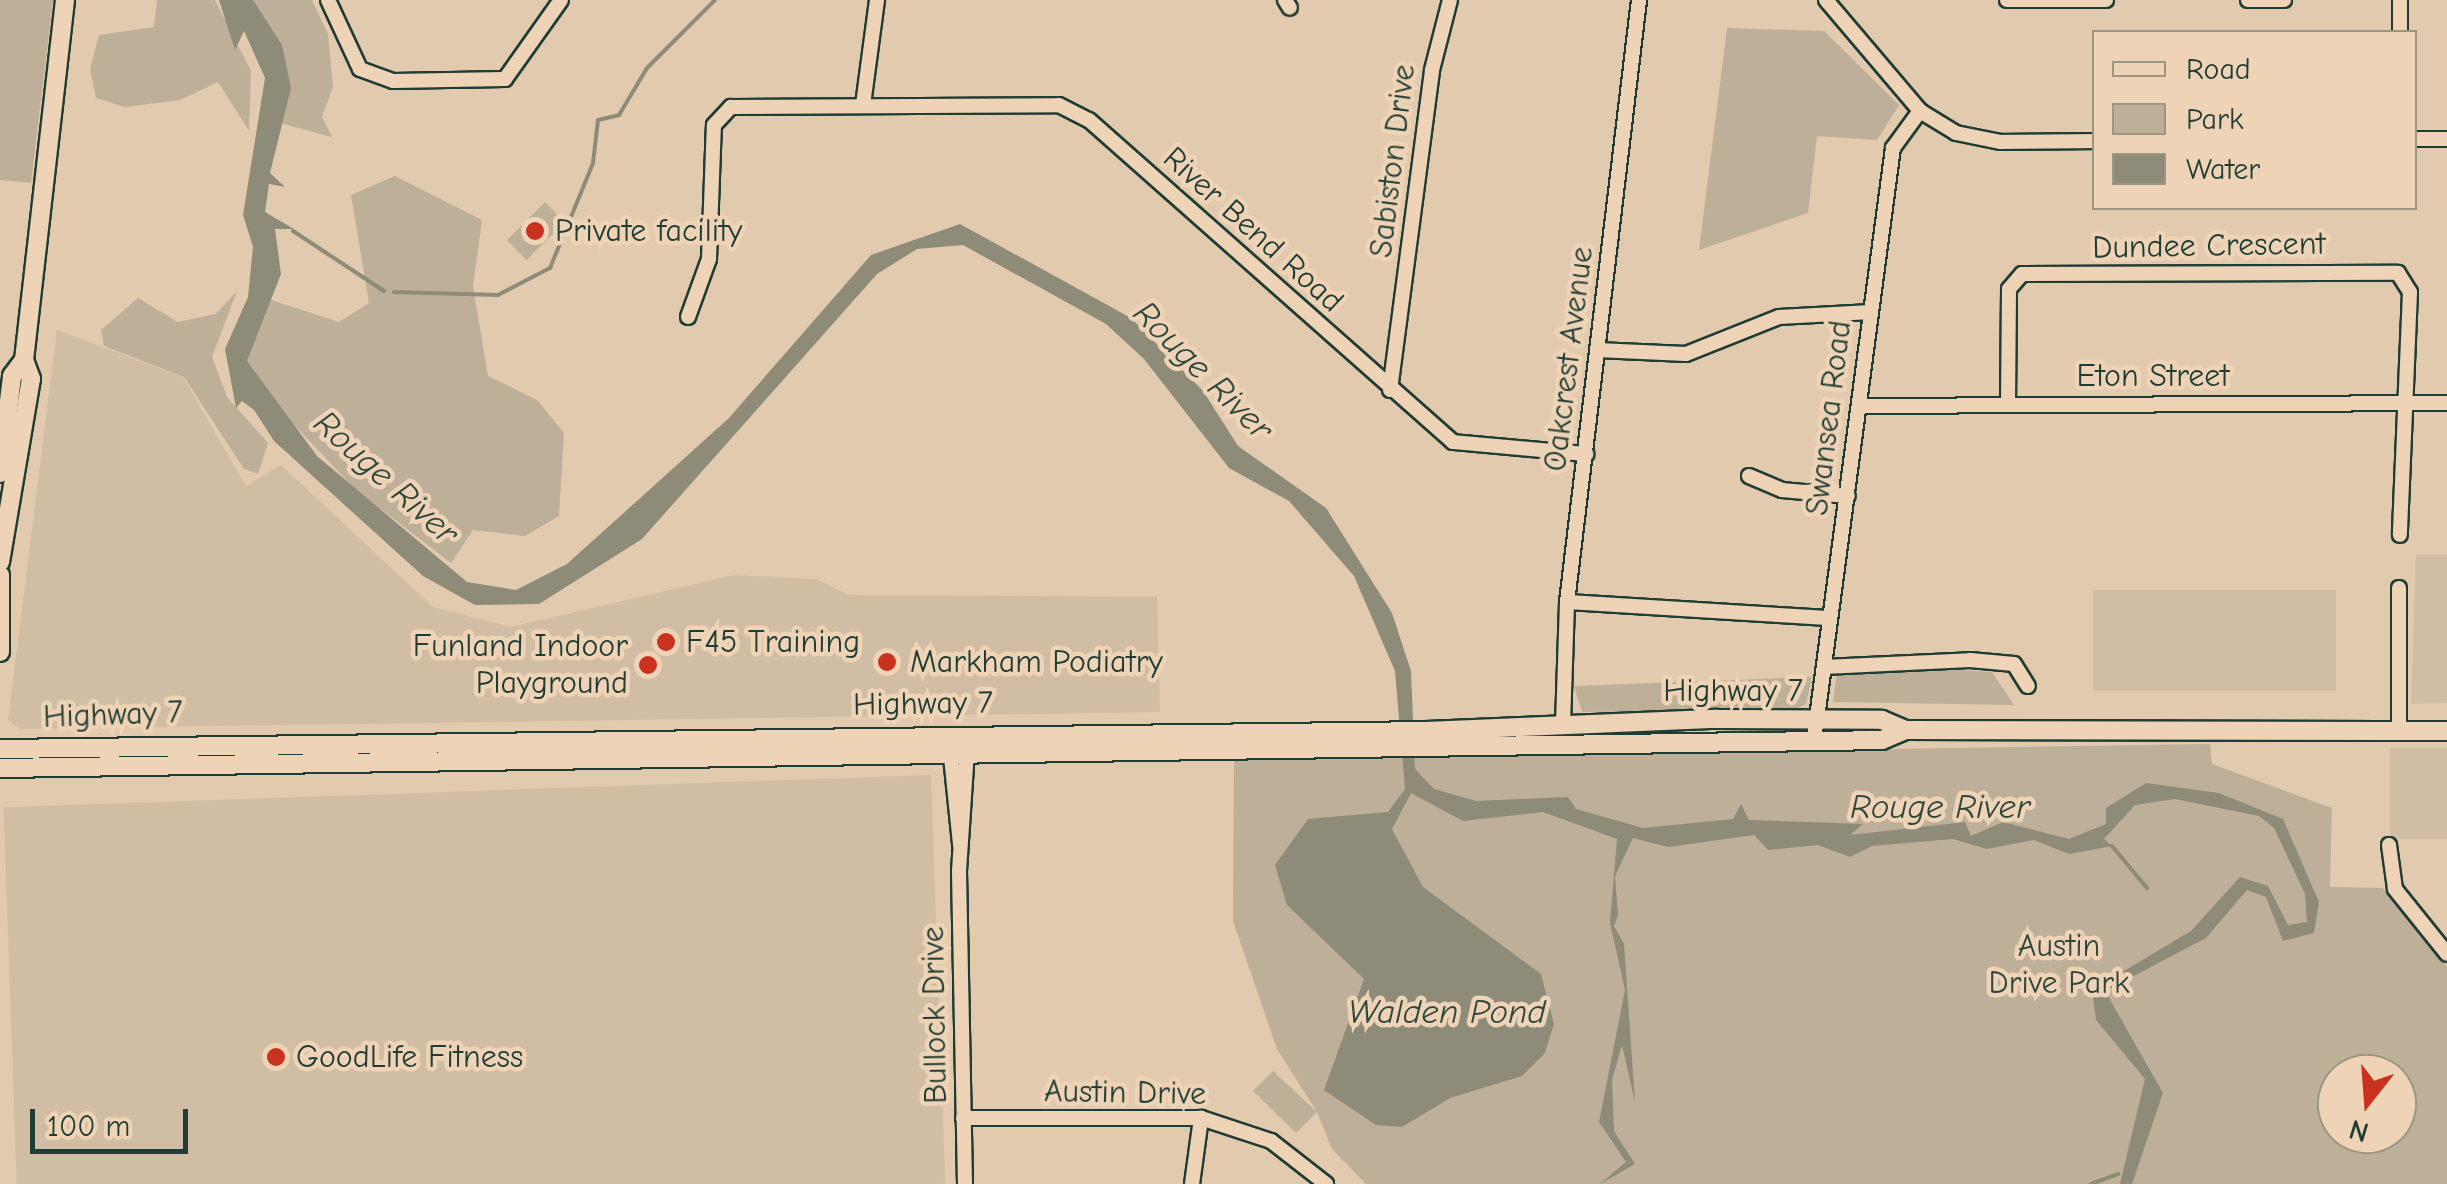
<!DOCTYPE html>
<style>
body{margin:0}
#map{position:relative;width:2447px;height:1184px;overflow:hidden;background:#e2caae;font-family:"Comic Neue",sans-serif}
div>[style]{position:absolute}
.built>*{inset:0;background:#d0bda3;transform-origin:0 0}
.green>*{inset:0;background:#beaf98;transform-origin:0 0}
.water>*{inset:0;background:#8e8c78}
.stream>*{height:4px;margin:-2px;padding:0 2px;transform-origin:2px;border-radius:2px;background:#8e8c78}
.roads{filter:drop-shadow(2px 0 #1f3d34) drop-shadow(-2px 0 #1f3d34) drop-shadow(0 2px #1f3d34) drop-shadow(0 -2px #1f3d34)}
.minor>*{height:14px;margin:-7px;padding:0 7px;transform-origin:7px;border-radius:7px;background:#efd3b6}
.major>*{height:18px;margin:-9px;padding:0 9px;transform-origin:9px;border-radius:9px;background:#efd3b6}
.dots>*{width:28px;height:28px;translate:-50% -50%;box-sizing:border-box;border:5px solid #efd3b6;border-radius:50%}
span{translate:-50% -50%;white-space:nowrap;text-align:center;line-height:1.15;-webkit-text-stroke:9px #efd3b6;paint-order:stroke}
.street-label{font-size:32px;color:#1f3d34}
.poi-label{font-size:32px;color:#1f3d34}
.left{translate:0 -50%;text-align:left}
.right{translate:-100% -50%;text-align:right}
.park-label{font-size:32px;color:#2f483e}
.water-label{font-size:35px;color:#30493e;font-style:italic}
.legend{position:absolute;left:2092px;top:30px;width:325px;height:180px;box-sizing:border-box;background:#efd3b6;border:2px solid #9c9782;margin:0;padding:12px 18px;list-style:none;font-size:30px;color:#1f3d34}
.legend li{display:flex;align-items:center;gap:20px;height:50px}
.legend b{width:50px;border:2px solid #9c9782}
.north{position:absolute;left:2317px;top:1054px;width:100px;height:100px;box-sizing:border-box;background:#efd3b6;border:2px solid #9c9782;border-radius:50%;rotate:197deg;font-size:28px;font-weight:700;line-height:40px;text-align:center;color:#1f3d34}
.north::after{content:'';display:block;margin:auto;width:35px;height:45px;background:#c8321e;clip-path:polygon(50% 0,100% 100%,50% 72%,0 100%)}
.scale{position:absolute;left:30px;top:1109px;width:158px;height:45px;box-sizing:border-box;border:5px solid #1f3d34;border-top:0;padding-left:12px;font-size:30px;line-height:35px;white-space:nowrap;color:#1f3d34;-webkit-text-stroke:8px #efd3b6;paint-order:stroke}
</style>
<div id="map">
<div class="built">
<div style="clip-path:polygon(57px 330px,183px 377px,246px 486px,281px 465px,433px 607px,511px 627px,734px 575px,816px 579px,848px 595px,1157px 597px,1160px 712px,19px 729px,8px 720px)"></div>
<div style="clip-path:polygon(2416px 555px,2447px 555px,2447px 703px,2411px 704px)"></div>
<div style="left:2093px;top:590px;width:243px;height:101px"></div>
<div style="left:2447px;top:748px;width:91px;height:57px;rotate:90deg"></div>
<div style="left:931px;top:775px;width:409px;height:928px;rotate:88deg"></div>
</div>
<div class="green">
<div style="clip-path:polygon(0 0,53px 0,31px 183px,0 180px)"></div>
<div style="clip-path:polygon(157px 0,215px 0,251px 71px,249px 131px,218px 82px,180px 100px,125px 107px,96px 98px,90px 69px,99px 35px,154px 27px)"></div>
<div style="clip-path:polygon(248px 0,312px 0,328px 34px,333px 87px,322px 117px,332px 137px,276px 122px)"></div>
<div style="clip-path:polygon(1727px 28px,1824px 31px,1899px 105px,1877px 140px,1817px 136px,1808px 213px,1699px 250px)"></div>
<div style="clip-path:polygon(395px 176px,482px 220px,473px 286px,488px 376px,537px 400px,564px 433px,559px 516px,525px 536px,473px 530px,451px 563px,355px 489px,242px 370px,268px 299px,339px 322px,369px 303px,351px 195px)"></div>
<div style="left:545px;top:202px;width:28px;height:54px;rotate:45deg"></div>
<div style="clip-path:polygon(237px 291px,212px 357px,227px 397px,268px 443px,258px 474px,244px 469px,184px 377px,104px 346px,101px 330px,138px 298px,178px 322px,216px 314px)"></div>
<div style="clip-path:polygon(1959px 670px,1992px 672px,2014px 705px,1833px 702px,1837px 673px)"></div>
<div style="clip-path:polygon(1812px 677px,1806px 704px,1794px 710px,1582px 712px,1574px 686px)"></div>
<div style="clip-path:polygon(evenodd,2210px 744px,2212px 764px,2332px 808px,2330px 887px,2383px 888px,2447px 967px,2447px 1184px,1366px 1184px,1332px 1149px,1317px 1112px,1296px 1133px,1253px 1091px,1273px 1071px,1317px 1112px,1277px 1049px,1233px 921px,1234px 759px,2210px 744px,2337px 1074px,2397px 1074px,2397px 1134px,2337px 1134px,2337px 1074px)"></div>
</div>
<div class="water">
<div style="clip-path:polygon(219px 0,253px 0,282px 45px,291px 88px,270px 173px,285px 187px,269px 184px,265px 212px,294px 229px,275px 229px,281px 274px,247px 361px,317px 456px,467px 582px,516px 590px,567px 564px,729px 418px,871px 255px,960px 224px,1131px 318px,1203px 391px,1238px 446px,1326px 508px,1392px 613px,1411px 671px,1415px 769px,1434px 789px,1476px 801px,1568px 797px,1576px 809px,1643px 828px,1733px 819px,1741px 804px,1749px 820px,1863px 824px,1850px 835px,1965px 822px,1971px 836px,2003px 822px,2069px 839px,2106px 824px,2106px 808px,2146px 783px,2219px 793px,2283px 819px,2319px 902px,2314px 933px,2283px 941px,2266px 897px,2247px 890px,2206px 938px,2105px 991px,2163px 1093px,2132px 1184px,2120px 1184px,2145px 1079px,2096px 1020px,2092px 990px,2191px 931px,2240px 877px,2268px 886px,2288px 925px,2307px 922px,2305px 894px,2274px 828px,2259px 816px,2175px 799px,2135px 805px,2104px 839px,2112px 846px,2069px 854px,2034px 840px,1987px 849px,1953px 839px,1872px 846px,1850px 857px,1818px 845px,1768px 850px,1754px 835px,1668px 847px,1633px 838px,1615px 876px,1618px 915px,1614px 926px,1624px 944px,1635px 1102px,1622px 1045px,1612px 1080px,1614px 1131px,1635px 1164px,1600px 1184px,1626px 1162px,1599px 1122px,1625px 990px,1610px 923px,1617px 839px,1543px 812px,1463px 821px,1411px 793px,1392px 829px,1423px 887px,1541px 974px,1554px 1024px,1545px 1053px,1522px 1076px,1450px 1098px,1402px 1127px,1376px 1125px,1324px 1090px,1364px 979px,1287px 905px,1275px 865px,1308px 819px,1388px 812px,1405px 789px,1395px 671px,1354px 576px,1289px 501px,1229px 468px,1144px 359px,1106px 324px,963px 245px,917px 249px,877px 274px,642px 539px,539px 604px,475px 605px,423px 576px,274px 441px,254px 410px,242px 401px,236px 408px,225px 349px,248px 297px,253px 247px,243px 215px,265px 78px,244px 31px,235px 50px)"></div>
</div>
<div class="stream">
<div style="left:293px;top:231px;width:109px;rotate:33.4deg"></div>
<div style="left:394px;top:292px;width:104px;rotate:1.7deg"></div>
<div style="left:498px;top:295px;width:59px;rotate:-27.4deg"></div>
<div style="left:550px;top:268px;width:113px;rotate:-67.7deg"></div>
<div style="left:593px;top:163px;width:43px;rotate:-83.4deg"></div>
<div style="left:598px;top:120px;width:22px;rotate:-13deg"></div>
<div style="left:619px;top:115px;width:55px;rotate:-59.2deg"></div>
<div style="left:647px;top:68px;width:96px;rotate:-45deg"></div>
<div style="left:2112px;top:846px;width:55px;rotate:50.2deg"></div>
<div style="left:2091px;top:1184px;width:29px;rotate:-20deg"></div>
</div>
<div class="roads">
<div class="minor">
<div style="left:328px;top:0;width:76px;rotate:65.1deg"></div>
<div style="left:360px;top:69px;width:35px;rotate:20deg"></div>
<div style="left:393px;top:81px;width:112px;rotate:-1deg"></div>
<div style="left:505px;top:79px;width:97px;rotate:-54.7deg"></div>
<div style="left:1285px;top:0;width:9px;rotate:58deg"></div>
<div style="left:1826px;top:0;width:145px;rotate:49.7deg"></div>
<div style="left:1920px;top:111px;width:42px;rotate:31.4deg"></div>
<div style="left:1956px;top:133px;width:46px;rotate:11.3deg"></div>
<div style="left:2001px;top:142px;width:93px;rotate:-0.6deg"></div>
<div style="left:2007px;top:0;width:99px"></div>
<div style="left:2248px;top:0;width:36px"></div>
<div style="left:2400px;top:32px;width:32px;rotate:-90deg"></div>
<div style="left:863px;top:105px;width:106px;rotate:-82.4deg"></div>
<div style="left:2414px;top:139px;width:33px"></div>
<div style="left:688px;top:317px;width:62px;rotate:-70.1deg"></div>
<div style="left:709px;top:259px;width:134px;rotate:-87.9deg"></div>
<div style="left:714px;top:125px;width:25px;rotate:-47deg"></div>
<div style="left:731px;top:107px;width:328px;rotate:-0.3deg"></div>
<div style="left:1059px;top:105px;width:34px;rotate:27deg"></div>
<div style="left:1089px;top:120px;width:486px;rotate:41.5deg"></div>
<div style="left:1453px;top:442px;width:134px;rotate:5.2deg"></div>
<div style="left:1597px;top:350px;width:89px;rotate:2.6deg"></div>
<div style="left:1686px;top:354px;width:100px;rotate:-21.7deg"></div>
<div style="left:1779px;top:317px;width:92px;rotate:-3.1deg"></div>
<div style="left:1390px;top:390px;width:323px;rotate:-82.5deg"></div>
<div style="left:1432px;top:70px;width:72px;rotate:-75.6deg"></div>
<div style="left:2008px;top:405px;width:116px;rotate:-89.5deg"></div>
<div style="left:2009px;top:289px;width:20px;rotate:-49deg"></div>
<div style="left:2022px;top:274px;width:376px;rotate:-0.2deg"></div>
<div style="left:2398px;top:273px;width:22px;rotate:58deg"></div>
<div style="left:2410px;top:292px;width:243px;rotate:92.4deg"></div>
<div style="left:1859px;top:406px;width:588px;rotate:-0.29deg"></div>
<div style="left:1749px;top:476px;width:36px;rotate:23deg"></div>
<div style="left:1782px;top:490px;width:66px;rotate:5.2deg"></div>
<div style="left:1567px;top:602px;width:262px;rotate:3.5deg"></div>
<div style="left:1824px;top:667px;width:146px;rotate:-2.7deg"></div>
<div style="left:1970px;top:660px;width:44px;rotate:5.2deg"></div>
<div style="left:2014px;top:664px;width:26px;rotate:58deg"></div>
<div style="left:1563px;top:724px;width:122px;rotate:-88.1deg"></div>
<div style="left:1567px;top:602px;width:606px;rotate:-83.18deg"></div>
<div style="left:2399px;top:725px;width:137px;rotate:-90deg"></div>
<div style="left:1814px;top:740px;width:597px;rotate:-82.4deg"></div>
<div style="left:1893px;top:148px;width:46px;rotate:-53.9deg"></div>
<div style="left:950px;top:747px;width:98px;rotate:84.1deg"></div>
<div style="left:2389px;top:845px;width:44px;rotate:82.2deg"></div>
<div style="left:2395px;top:889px;width:83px;rotate:51.3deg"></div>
<div style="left:963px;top:1118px;width:238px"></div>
<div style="left:1201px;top:1118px;width:74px;rotate:18.2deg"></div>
<div style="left:1271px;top:1141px;width:70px;rotate:38deg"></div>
<div style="left:965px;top:1184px;width:313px;rotate:-91.1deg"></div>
<div style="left:959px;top:871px;width:119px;rotate:-86.2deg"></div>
<div style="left:1192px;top:1184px;width:67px;rotate:-82.2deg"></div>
</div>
<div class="major">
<div style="left:0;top:473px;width:98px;rotate:-82.9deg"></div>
<div style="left:12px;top:376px;width:20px;rotate:-53deg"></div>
<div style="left:0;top:562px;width:186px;rotate:-80.4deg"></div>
<div style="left:31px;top:379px;width:20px;rotate:-110deg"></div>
<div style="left:24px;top:360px;width:362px;rotate:-83.5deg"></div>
<div style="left:0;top:575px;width:77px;rotate:90deg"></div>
<div style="left:0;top:749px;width:1426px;rotate:-0.72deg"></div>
<div style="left:1426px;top:731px;width:291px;rotate:-2.4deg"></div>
<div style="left:1717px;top:719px;width:165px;rotate:0.3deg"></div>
<div style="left:1882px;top:720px;width:25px;rotate:23deg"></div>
<div style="left:0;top:768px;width:1882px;rotate:-0.85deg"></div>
<div style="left:1882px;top:740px;width:25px;rotate:-23deg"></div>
<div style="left:1905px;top:730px;width:542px;rotate:0.11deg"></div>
</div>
</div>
<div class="dots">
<div style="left:535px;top:231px;background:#c8321e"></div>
<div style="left:666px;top:642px;background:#c8321e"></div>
<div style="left:887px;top:662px;background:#c8321e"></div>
<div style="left:648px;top:665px;background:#c8321e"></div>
<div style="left:276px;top:1057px;background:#c8321e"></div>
</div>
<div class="street-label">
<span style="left:1393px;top:161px;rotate:-83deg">Sabiston Drive</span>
<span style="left:1253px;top:230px;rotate:42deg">River Bend Road</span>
<span style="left:2209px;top:246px;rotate:-1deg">Dundee Crescent</span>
<span style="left:1569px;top:359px;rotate:-83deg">Oakcrest Avenue</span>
<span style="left:2153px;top:376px">Eton Street</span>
<span style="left:1829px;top:418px;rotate:-83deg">Swansea Road</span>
<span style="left:1733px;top:691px">Highway 7</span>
<span style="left:923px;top:704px;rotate:-1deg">Highway 7</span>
<span style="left:113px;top:715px;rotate:-2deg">Highway 7</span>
<span style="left:935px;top:1015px;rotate:-91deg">Bullock Drive</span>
<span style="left:1125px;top:1093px;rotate:1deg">Austin Drive</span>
</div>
<div class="poi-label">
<span class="left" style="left:555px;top:231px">Private facility</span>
<span class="left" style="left:686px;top:642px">F45 Training</span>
<span class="right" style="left:628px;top:665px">Funland Indoor<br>Playground</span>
<span class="left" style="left:910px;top:662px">Markham Podiatry</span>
<span class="left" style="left:296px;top:1057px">GoodLife Fitness</span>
</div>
<div class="park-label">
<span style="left:2059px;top:965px">Austin<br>Drive Park</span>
</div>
<div class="water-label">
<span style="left:1203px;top:371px;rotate:45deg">Rouge River</span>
<span style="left:386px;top:478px;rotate:42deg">Rouge River</span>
<span style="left:1940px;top:807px">Rouge River</span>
<span style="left:1447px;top:1012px">Walden Pond</span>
</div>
<ul class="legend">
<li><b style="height:12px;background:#efd3b6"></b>Road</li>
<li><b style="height:28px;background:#beaf98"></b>Park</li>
<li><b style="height:28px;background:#8e8c78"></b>Water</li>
</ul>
<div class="north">N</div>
<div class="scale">100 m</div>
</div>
